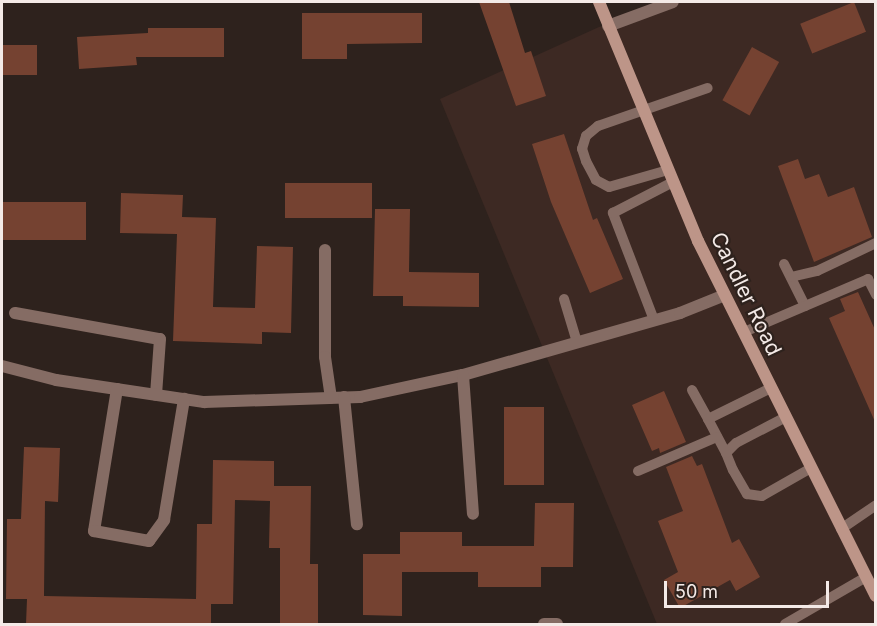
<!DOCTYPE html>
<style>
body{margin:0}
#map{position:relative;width:877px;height:626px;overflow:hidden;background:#2e221d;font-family:Inter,sans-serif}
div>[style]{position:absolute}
.built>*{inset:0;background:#3d2923}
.building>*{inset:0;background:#754231;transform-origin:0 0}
.lane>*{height:10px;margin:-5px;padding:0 5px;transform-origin:5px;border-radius:5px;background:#856c64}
.street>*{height:12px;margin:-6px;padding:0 6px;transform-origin:6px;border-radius:6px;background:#856c64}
.secondary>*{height:12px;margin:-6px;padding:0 6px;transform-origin:6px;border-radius:6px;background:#bd9588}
span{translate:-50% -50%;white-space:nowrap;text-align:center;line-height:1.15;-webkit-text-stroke:4.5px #2e221d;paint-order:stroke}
.street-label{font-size:21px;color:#f4eae7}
.frame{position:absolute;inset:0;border:3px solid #f4eae7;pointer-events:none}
.scale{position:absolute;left:664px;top:581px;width:165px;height:27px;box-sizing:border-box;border:3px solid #f4eae7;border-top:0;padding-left:8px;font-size:18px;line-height:21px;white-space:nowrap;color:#f4eae7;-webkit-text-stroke:4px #2e221d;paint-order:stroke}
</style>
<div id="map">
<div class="built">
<div style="clip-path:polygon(679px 2px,875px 2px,875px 624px,657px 624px,440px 99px,599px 27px)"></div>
</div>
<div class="building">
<div style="clip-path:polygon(479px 2px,509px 2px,525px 53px,531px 51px,546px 96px,516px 106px)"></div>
<div style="left:854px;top:2px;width:32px;height:58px;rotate:68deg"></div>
<div style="clip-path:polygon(302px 13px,422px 13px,422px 43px,347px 44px,347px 59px,302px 59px)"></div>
<div style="clip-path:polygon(148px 28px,224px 28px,224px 57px,136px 57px,137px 65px,79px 69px,77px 37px,148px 33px)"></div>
<div style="left:2px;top:45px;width:35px;height:30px"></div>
<div style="left:752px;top:47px;width:31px;height:61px;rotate:29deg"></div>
<div style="clip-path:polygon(564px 134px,593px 220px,597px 218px,623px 279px,590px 293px,551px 202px,532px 144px)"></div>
<div style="clip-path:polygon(798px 159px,805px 179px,819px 174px,828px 197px,854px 187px,872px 237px,814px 262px,778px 166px)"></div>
<div style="left:285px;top:183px;width:87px;height:35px"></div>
<div style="clip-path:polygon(121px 193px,183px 195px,182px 217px,216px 218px,213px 307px,255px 308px,257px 246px,293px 247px,291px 333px,262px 332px,262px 344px,173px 341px,177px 234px,120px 233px)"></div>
<div style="left:2px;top:202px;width:84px;height:38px"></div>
<div style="clip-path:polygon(375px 209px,410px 209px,409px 272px,479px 273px,479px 307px,403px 306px,403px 296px,373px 296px)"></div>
<div style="clip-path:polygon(858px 292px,876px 332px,876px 424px,829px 318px,845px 311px,840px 299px)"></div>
<div style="clip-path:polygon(664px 391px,686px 442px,660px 453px,659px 448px,652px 451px,632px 405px)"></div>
<div style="left:504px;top:407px;width:40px;height:78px"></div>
<div style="clip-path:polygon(24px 447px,60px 448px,58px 502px,45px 501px,44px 596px,196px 599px,197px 524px,212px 524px,213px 460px,274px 461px,274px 486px,311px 486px,310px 564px,318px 564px,318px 624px,280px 624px,280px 548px,269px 548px,270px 501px,235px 500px,233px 604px,211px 604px,211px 624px,26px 624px,27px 599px,6px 599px,7px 519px,21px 519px)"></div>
<div style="clip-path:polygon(692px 456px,697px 466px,702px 464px,732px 543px,739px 539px,760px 577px,736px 591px,730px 580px,680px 608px,664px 580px,678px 572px,658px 521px,683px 511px,666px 467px)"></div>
<div style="clip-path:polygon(535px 503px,574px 503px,573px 567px,541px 567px,541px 587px,478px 587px,478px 572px,402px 572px,402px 616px,363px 615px,363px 554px,400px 554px,400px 532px,462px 532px,462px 546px,534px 546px)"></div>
</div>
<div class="lane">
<div style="left:668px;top:170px;width:61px;rotate:163.9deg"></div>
<div style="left:609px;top:187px;width:15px;rotate:-152deg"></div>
<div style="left:596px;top:180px;width:21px;rotate:-118deg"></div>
<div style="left:586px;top:161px;width:13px;rotate:-108deg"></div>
<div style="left:582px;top:149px;width:14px;rotate:-73deg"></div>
<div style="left:586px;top:136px;width:16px;rotate:-40deg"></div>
<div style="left:598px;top:126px;width:116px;rotate:-19.1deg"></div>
<div style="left:784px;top:264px;width:47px;rotate:63.4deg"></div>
<div style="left:791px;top:277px;width:27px;rotate:-13deg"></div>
<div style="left:817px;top:271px;width:65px;rotate:-25.4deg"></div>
<div style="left:564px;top:299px;width:45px;rotate:73.2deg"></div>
<div style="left:654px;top:320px;width:115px;rotate:-111deg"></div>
<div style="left:613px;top:213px;width:68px;rotate:-27.3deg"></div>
<div style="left:744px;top:332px;width:135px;rotate:-23.1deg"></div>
<div style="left:868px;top:279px;width:18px;rotate:63deg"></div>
<div style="left:692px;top:390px;width:33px;rotate:61deg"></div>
<div style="left:786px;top:417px;width:56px;rotate:152.5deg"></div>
<div style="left:736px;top:443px;width:14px;rotate:135deg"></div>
<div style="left:726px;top:453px;width:18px;rotate:68deg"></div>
<div style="left:733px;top:470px;width:28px;rotate:60deg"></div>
<div style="left:747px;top:494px;width:15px;rotate:8deg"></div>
<div style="left:762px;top:496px;width:56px;rotate:-29.7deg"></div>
<div style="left:726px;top:453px;width:38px;rotate:-118deg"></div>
<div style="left:708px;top:419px;width:70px;rotate:-26.2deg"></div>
<div style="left:638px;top:471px;width:86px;rotate:-23.3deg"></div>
<div style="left:841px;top:529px;width:42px;rotate:-34.4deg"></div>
<div style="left:785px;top:624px;width:94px;rotate:-30.1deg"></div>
</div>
<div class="street">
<div style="left:608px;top:26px;width:69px;rotate:-20.3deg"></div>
<div style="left:325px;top:250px;width:107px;rotate:90deg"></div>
<div style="left:325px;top:357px;width:41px;rotate:81.7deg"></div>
<div style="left:15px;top:313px;width:147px;rotate:10.2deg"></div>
<div style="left:160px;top:339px;width:56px;rotate:94.1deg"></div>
<div style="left:2px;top:366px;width:56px;rotate:14.5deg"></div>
<div style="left:56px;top:380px;width:150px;rotate:8.5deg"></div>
<div style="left:204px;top:402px;width:156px;rotate:-1.8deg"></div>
<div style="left:360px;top:397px;width:105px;rotate:-12.1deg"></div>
<div style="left:463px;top:375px;width:226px;rotate:-15.9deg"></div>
<div style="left:680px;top:313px;width:48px;rotate:-21.8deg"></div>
<div style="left:463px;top:375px;width:139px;rotate:85.9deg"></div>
<div style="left:117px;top:389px;width:144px;rotate:99.2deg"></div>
<div style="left:94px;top:531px;width:56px;rotate:10.3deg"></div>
<div style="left:149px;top:541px;width:26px;rotate:-54deg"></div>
<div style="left:164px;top:520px;width:123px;rotate:-80.6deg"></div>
<div style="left:344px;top:397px;width:128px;rotate:84.2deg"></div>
<div style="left:544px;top:624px;width:13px"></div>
</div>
<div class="secondary">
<div style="left:599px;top:2px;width:259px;rotate:67.5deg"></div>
<div style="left:698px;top:241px;width:397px;rotate:63.4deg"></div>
</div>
<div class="street-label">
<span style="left:746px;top:294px;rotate:64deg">Candler Road</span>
</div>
<div class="frame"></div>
<div class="scale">50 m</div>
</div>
